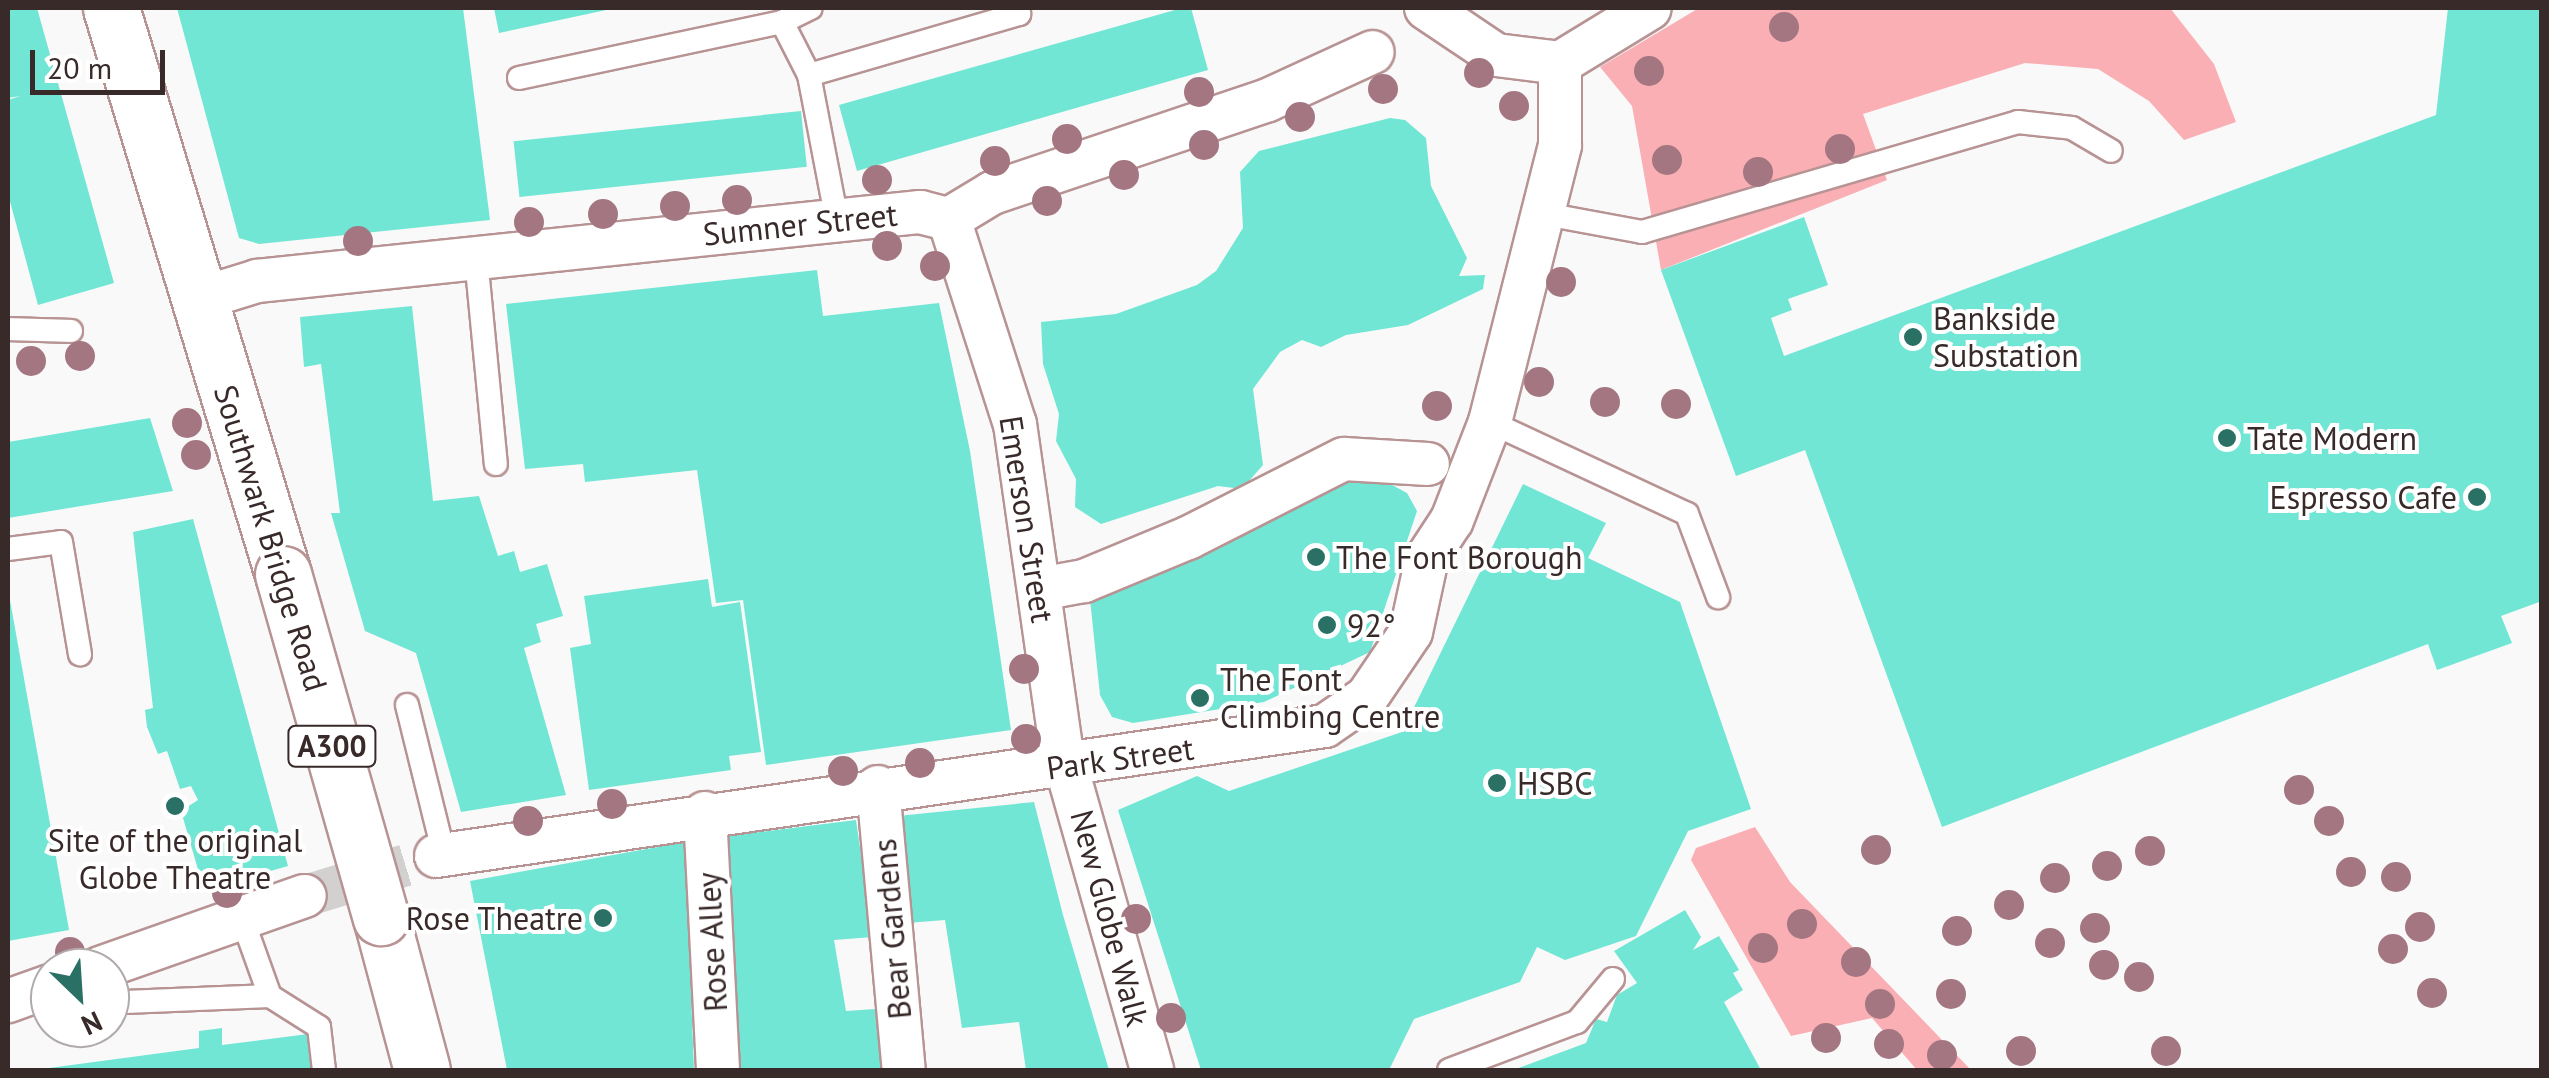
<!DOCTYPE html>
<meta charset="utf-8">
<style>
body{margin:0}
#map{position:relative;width:2549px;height:1078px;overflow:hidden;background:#f9f9f9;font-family:"PT Sans",sans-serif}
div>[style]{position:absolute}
.green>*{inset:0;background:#faafb4}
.building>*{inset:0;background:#71e6d4;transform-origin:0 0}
.street-tunnel>*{height:42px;margin-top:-21px;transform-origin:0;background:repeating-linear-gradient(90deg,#d3d0d0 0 42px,transparent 0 63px)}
.roads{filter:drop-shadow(2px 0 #b89394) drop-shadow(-2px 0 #b89394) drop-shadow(0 2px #b89394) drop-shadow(0 -2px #b89394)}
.lane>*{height:22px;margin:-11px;padding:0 11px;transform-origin:11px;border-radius:11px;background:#fff}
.street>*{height:42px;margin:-21px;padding:0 21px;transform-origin:21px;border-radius:21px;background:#fff}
.primary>*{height:55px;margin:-27.5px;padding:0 27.5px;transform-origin:27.5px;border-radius:27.5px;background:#fff}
.bridges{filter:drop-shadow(2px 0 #b89394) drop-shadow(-2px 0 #b89394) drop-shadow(0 2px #b89394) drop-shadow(0 -2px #b89394)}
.primary-bridge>*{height:55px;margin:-27.5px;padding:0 27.5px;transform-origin:27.5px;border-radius:27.5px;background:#fff}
.trees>*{width:30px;height:30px;margin:-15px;border-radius:50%;background:#a37681}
.dots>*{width:28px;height:28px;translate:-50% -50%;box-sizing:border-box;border:5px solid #fff;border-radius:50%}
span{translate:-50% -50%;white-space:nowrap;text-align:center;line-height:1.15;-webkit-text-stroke:8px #fff;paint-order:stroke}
.shield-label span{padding:2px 8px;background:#fff;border:2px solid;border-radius:8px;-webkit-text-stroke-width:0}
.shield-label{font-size:30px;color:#392a2a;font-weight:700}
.street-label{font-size:32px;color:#392a2a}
.poi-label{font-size:32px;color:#392a2a}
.left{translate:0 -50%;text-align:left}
.right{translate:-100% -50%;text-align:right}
.frame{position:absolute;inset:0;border:10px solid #392a2a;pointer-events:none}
.north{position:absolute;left:30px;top:948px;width:100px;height:100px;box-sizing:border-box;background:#fff;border:2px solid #b0aaaa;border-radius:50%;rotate:155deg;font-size:28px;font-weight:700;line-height:40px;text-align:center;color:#392a2a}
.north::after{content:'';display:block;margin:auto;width:35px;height:45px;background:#2a7065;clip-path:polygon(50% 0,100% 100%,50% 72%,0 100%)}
.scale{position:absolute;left:30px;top:50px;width:135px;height:45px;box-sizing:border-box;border:5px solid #392a2a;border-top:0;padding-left:12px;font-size:30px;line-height:35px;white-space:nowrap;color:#392a2a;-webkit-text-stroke:8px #fff;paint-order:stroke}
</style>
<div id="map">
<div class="green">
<div style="clip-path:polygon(1699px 8px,2170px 8px,2214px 64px,2236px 122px,2184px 140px,2149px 101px,2098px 69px,2025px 63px,1863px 114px,1887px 180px,1661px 270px,1632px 106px,1600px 67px)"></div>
<div style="clip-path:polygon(1755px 827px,1790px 882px,1971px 1070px,1917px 1070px,1872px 1018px,1791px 1036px,1691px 860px,1696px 848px)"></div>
</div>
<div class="building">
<div style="clip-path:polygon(8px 8px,37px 8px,114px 283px,38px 305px,8px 194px,8px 100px,20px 96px,8px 98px)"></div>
<div style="clip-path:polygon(177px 8px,463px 8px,490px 220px,259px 244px,239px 238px)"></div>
<div style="clip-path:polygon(494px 8px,611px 8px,611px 9px,499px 33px)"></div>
<div style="clip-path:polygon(1182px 8px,1191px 8px,1208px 70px,857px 171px,839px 105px)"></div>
<div style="clip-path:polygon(2448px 8px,2542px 8px,2542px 601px,2501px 616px,2512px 643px,2437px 670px,2428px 644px,1942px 827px,1805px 450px,1736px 476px,1661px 270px,1804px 217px,1828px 285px,1788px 299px,1792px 310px,1771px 318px,1784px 356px,2436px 115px)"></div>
<div style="left:801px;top:111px;width:56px;height:289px;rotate:84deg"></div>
<div style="clip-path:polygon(1390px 118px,1405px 120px,1426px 138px,1431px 186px,1467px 258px,1459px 276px,1485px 275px,1483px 289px,1408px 325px,1346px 335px,1321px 347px,1302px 340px,1280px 352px,1253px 389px,1263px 465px,1242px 489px,1218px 486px,1101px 524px,1075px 507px,1076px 479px,1056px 441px,1059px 414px,1043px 364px,1041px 322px,1116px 314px,1197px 285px,1216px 271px,1243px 228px,1240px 172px,1259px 151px)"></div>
<div style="clip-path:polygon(817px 270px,823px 316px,939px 303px,970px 451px,1011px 730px,766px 765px,743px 600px,716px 603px,697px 470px,585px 482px,583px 464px,525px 469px,506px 304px)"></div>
<div style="clip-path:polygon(412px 306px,433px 501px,479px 496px,498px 556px,514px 551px,520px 572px,547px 564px,563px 616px,536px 624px,541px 642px,524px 648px,566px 795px,461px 812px,416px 653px,365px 631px,331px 513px,340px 513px,321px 364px,304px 367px,300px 317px)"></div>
<div style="clip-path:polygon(150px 418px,173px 491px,8px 518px,8px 442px)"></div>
<div style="clip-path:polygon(1370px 473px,1407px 493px,1417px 511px,1370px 652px,1264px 702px,1133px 723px,1112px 717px,1100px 695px,1090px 599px,1340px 475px)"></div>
<div style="clip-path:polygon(1523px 484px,1606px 523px,1588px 558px,1680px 602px,1751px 809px,1688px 831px,1636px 936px,1565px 960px,1537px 947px,1520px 982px,1414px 1019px,1389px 1070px,1201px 1070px,1118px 810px,1197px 776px,1229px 791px,1402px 732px)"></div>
<div style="clip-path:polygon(193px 519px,288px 866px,204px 890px,181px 811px,198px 800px,191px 786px,180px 789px,167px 751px,158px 754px,147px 727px,145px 710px,153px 708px,133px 532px)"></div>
<div style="clip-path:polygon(708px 579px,712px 607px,740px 602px,761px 752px,729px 756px,731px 770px,589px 790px,570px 648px,591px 644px,584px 596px)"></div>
<div style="clip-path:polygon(8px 589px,69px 930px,8px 941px)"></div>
<div style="clip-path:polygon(1034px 802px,1063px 915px,1109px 1070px,1026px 1070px,1019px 1022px,962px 1028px,945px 920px,907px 923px,898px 816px)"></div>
<div style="clip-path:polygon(856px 820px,873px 937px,834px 940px,846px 1011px,875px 1009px,882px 1070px,732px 1070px,727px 836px)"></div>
<div style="clip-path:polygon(685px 842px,694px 1070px,507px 1070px,470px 881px)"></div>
<div style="clip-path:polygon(1685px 910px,1701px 937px,1693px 950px,1719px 936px,1739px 970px,1733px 973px,1743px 990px,1724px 1002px,1761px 1070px,1513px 1070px,1586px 1043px,1596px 1019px,1607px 1022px,1617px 995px,1637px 983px,1614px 951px)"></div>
<div style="clip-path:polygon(222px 1028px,222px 1045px,308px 1034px,311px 1070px,34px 1070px,199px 1048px,199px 1031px)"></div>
</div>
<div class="street-tunnel">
<div style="left:305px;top:896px;width:137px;rotate:-17deg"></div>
</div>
<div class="roads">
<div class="lane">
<div style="left:782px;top:22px;width:59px;rotate:63deg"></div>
<div style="left:809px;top:75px;width:148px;rotate:79.1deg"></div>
<div style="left:809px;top:75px;width:219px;rotate:-16.2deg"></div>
<div style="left:1019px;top:14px;width:6px;rotate:-108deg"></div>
<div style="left:519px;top:78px;width:269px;rotate:-12deg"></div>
<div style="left:782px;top:22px;width:32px;rotate:-26deg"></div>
<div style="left:1545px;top:214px;width:99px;rotate:10.5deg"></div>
<div style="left:1642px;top:232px;width:392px;rotate:-16.3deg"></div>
<div style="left:2018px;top:122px;width:54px;rotate:6.3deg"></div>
<div style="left:2072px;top:128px;width:45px;rotate:30.5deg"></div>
<div style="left:476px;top:258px;width:207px;rotate:84.5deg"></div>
<div style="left:8px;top:329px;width:63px;rotate:1.8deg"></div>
<div style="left:1490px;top:422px;width:217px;rotate:25deg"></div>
<div style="left:1687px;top:514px;width:89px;rotate:69.5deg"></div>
<div style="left:8px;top:549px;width:53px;rotate:-7.5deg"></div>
<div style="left:61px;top:542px;width:114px;rotate:80.4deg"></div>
<div style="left:407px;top:705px;width:154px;rotate:76.1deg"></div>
<div style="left:242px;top:918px;width:83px;rotate:70.3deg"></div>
<div style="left:270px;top:996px;width:58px;rotate:32.3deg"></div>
<div style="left:319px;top:1027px;width:43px;rotate:83.4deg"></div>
<div style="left:110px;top:994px;width:17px;rotate:28deg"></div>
<div style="left:125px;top:1002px;width:145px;rotate:-2.4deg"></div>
<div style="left:1449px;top:1070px;width:137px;rotate:-20.6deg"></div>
<div style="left:1577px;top:1022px;width:56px;rotate:-50.1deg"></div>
</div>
<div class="street">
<div style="left:1426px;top:8px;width:84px;rotate:33.9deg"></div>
<div style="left:1496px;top:55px;width:64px;rotate:7.1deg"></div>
<div style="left:1560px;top:63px;width:105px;rotate:-31.4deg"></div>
<div style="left:949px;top:219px;width:215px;rotate:72.2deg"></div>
<div style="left:1015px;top:424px;width:327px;rotate:81.9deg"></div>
<div style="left:1061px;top:748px;width:335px;rotate:74.2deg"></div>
<div style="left:199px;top:299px;width:61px;rotate:-17.2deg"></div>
<div style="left:257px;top:281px;width:667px;rotate:-5.94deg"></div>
<div style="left:920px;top:212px;width:30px;rotate:14deg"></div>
<div style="left:949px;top:219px;width:50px;rotate:-31.2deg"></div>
<div style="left:992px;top:193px;width:291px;rotate:-18.6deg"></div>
<div style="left:1268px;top:100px;width:115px;rotate:-24.6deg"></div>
<div style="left:1040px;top:589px;width:45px;rotate:-10.3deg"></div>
<div style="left:1084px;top:581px;width:113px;rotate:-22.5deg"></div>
<div style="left:1188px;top:538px;width:175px;rotate:-26.9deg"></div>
<div style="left:1344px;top:459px;width:84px;rotate:3.4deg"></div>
<div style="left:878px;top:787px;width:284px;rotate:84.8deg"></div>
<div style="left:705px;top:813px;width:257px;rotate:87.1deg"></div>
<div style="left:436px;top:856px;width:898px;rotate:-8.32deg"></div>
<div style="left:1325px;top:726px;width:51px;rotate:-34.6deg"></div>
<div style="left:1367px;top:697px;width:78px;rotate:-55.9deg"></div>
<div style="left:1411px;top:632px;width:76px;rotate:-77.8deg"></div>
<div style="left:1427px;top:558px;width:45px;rotate:-56.7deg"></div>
<div style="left:1452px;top:520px;width:105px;rotate:-68.8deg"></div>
<div style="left:1490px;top:422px;width:286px;rotate:-75.8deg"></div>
<div style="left:1560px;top:145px;width:82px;rotate:-90deg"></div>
<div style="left:100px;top:968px;width:217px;rotate:-19.4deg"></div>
<div style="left:8px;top:1001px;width:45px;rotate:-19.7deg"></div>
</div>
<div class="primary">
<div style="left:111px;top:8px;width:592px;rotate:73.1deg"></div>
<div style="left:381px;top:917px;width:158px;rotate:75deg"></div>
</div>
</div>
<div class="bridges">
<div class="primary-bridge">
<div style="left:283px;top:574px;width:357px;rotate:74.1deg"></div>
</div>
</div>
<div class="trees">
<div style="left:1784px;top:27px"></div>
<div style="left:1649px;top:71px"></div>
<div style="left:1479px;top:73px"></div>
<div style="left:1383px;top:89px"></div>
<div style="left:1199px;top:92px"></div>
<div style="left:1514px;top:106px"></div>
<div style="left:1300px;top:117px"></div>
<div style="left:1067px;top:139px"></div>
<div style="left:1204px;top:145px"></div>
<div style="left:1840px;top:149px"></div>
<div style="left:1667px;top:160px"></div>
<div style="left:995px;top:161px"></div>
<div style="left:1758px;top:172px"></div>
<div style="left:1124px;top:175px"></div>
<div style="left:877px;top:180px"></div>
<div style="left:737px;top:200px"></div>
<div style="left:1047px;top:201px"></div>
<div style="left:675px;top:206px"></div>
<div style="left:603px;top:214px"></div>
<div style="left:529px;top:222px"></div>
<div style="left:358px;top:241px"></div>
<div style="left:887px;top:246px"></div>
<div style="left:935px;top:266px"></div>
<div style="left:1561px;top:282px"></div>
<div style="left:80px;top:356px"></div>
<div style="left:31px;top:361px"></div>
<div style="left:1539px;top:382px"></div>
<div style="left:1605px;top:402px"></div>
<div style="left:1676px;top:404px"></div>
<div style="left:1437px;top:406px"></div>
<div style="left:187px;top:423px"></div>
<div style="left:196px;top:455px"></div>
<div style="left:1024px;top:669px"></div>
<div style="left:1026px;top:739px"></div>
<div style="left:920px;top:763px"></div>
<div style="left:843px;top:771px"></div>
<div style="left:2299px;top:790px"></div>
<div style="left:612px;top:804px"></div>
<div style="left:528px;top:821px"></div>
<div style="left:2329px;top:821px"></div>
<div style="left:1876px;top:850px"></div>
<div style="left:2150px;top:851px"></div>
<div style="left:2107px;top:866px"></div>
<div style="left:2351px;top:872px"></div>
<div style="left:2396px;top:877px"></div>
<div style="left:2055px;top:878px"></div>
<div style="left:227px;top:893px"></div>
<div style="left:2009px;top:905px"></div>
<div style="left:1136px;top:919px"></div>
<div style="left:1802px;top:924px"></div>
<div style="left:2420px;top:927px"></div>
<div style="left:2095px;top:928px"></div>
<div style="left:1957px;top:931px"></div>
<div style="left:2050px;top:943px"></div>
<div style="left:1763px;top:948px"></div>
<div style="left:2393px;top:949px"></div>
<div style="left:70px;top:952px"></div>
<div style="left:1856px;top:962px"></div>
<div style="left:2104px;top:965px"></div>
<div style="left:2139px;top:977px"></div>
<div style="left:2432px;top:993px"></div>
<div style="left:1951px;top:994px"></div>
<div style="left:1880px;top:1004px"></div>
<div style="left:1171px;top:1018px"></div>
<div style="left:1826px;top:1038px"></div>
<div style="left:1889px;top:1044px"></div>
<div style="left:2021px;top:1051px"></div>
<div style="left:2166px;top:1051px"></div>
<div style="left:1942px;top:1055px"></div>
</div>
<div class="dots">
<div style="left:1913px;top:337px;background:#2a7065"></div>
<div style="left:2227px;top:438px;background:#2a7065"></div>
<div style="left:2477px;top:497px;background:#2a7065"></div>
<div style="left:1316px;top:557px;background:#2a7065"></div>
<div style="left:1327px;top:625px;background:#2a7065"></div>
<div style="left:1200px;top:698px;background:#2a7065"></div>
<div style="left:1497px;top:783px;background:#2a7065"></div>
<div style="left:175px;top:806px;background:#2a7065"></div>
<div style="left:603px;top:918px;background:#2a7065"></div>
</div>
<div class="shield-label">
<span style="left:332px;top:746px">A300</span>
</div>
<div class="street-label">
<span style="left:800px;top:224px;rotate:-6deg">Sumner Street</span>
<span style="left:1027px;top:519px;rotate:81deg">Emerson Street</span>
<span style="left:271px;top:538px;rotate:73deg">Southwark Bridge Road</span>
<span style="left:1120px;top:758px;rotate:-8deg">Park Street</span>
<span style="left:1110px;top:918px;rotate:75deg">New Globe Walk</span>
<span style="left:892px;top:929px;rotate:-95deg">Bear Gardens</span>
<span style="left:712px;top:942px;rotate:-93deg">Rose Alley</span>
</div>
<div class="poi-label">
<span class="left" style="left:1933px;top:337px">Bankside<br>Substation</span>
<span class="left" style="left:2247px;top:438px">Tate Modern</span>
<span class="right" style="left:2457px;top:497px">Espresso Cafe</span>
<span class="left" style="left:1336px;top:557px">The Font Borough</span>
<span class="left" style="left:1347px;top:625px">92°</span>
<span class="left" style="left:1220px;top:698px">The Font<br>Climbing Centre</span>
<span class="left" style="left:1517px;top:783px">HSBC</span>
<span style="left:175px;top:859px">Site of the original<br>Globe Theatre</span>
<span class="right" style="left:583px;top:918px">Rose Theatre</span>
</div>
<div class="frame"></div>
<div class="north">N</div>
<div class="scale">20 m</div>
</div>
